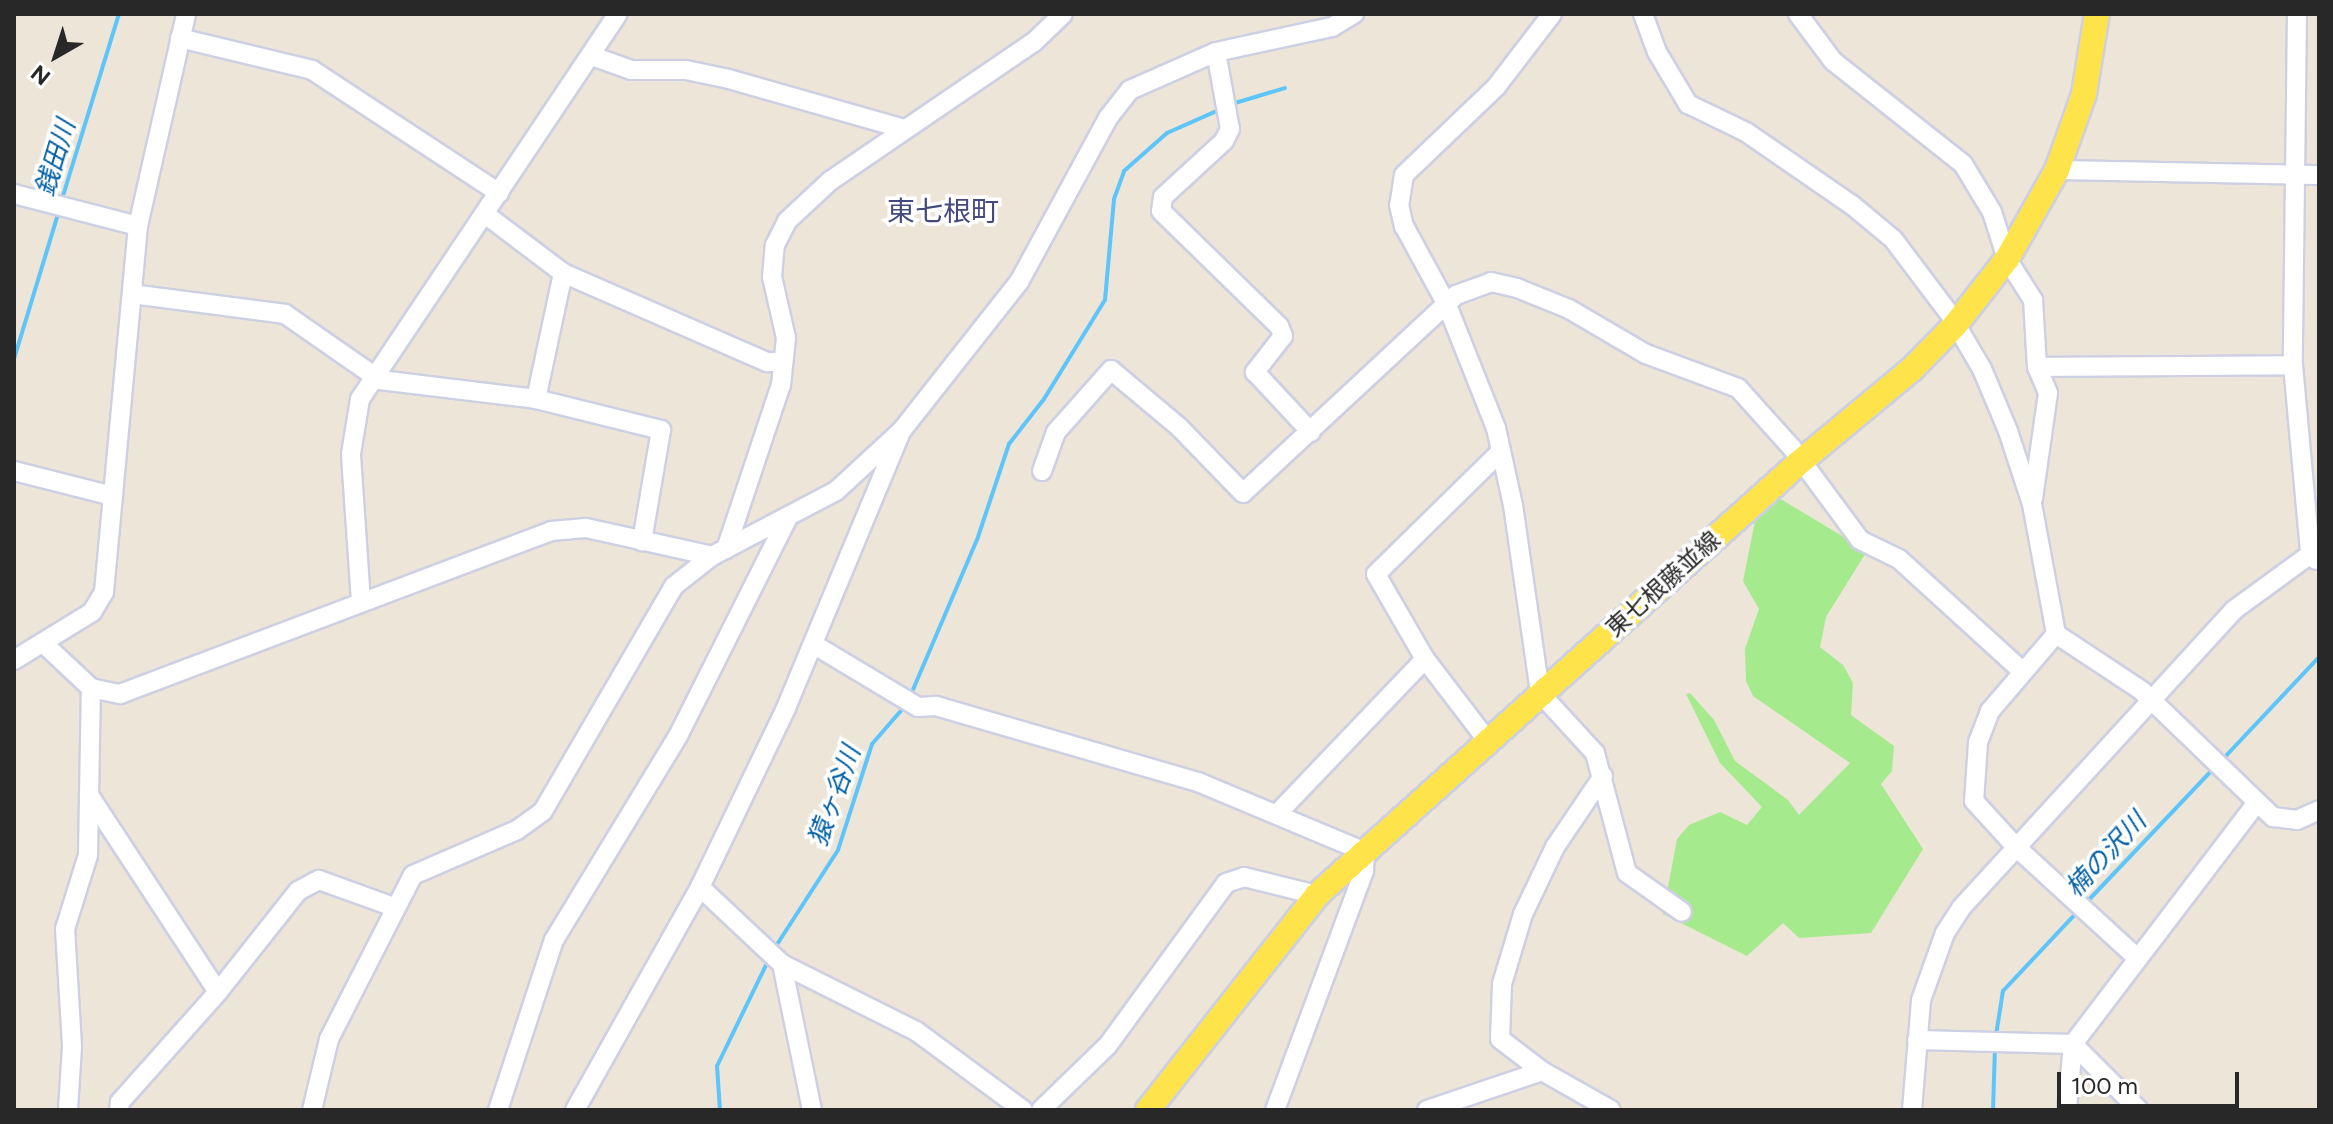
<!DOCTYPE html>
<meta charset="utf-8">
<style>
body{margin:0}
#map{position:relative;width:2333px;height:1124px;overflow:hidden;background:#ede5d8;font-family:Figtree,"Noto Sans JP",sans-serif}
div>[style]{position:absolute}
.green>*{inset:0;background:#a6ea8e}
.stream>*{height:4px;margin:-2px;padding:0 2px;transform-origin:2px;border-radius:2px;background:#5ec5fb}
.roads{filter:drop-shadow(2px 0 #cdd0e3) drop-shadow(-2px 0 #cdd0e3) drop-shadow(0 2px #cdd0e3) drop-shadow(0 -2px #cdd0e3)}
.minor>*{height:18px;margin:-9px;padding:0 9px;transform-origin:9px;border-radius:9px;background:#fff}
.major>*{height:24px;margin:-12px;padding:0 12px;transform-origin:12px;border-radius:12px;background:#ffe34b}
span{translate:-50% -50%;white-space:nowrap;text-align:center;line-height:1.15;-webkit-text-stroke:7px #fff;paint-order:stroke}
.street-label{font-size:24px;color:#282828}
.water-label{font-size:26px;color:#005fa5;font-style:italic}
.quarter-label{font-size:28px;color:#444a7d}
.frame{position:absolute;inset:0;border:16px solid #282828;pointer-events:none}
.north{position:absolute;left:16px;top:16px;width:80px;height:80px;-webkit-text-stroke:6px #fff;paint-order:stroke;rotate:219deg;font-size:22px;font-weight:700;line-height:32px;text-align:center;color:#282828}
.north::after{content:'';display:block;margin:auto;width:28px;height:36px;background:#282828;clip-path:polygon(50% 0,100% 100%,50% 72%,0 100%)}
.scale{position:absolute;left:2057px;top:1072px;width:182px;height:36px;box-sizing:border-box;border:4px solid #282828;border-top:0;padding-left:10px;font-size:24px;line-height:28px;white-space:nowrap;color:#282828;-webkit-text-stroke:6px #fff;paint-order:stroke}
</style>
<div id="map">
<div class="green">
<div style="clip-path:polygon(1779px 498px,1867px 551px,1826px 617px,1820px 647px,1843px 665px,1853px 683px,1851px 715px,1894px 746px,1892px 771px,1881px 784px,1923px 849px,1871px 933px,1799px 938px,1783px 923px,1747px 956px,1663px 914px,1677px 839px,1689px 825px,1720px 812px,1747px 825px,1762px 807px,1720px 763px,1686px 694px,1690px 693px,1714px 720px,1735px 761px,1788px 800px,1799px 815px,1850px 763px,1753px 696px,1746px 681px,1745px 649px,1759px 609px,1743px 581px,1755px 521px)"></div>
</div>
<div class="stream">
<div style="left:1235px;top:103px;width:52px;rotate:-16.7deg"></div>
<div style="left:62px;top:199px;width:194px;rotate:-72.9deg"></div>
<div style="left:14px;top:359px;width:155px;rotate:-73.1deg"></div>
<div style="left:912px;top:692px;width:168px;rotate:-66.9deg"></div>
<div style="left:978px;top:537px;width:98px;rotate:-71.6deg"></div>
<div style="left:1009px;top:444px;width:57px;rotate:-52.1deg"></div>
<div style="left:1044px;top:399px;width:116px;rotate:-58.4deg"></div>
<div style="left:1105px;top:300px;width:101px;rotate:-84.9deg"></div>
<div style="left:1114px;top:199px;width:30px;rotate:-70deg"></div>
<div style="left:1124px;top:171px;width:57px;rotate:-41.5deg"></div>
<div style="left:1167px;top:133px;width:57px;rotate:-23.9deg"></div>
<div style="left:2222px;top:760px;width:141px;rotate:-46.7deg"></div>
<div style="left:2084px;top:905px;width:187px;rotate:-46.5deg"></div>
<div style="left:776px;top:946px;width:114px;rotate:-57.1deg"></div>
<div style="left:838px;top:850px;width:111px;rotate:-72.2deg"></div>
<div style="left:872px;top:744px;width:50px;rotate:-49deg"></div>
<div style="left:1996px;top:1035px;width:45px;rotate:-81deg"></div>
<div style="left:2003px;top:991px;width:110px;rotate:-46.8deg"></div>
<div style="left:720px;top:1110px;width:44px;rotate:-93.9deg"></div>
<div style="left:717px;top:1066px;width:112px;rotate:-64.1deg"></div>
<div style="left:1993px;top:1110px;width:62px;rotate:-88.2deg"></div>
</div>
<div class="roads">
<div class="minor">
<div style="left:1552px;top:14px;width:92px;rotate:127.5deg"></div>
<div style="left:1496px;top:87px;width:127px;rotate:136.3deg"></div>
<div style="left:1404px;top:175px;width:30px;rotate:99deg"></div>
<div style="left:1399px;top:205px;width:22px;rotate:77deg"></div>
<div style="left:1404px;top:226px;width:90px;rotate:61.4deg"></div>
<div style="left:1447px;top:305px;width:132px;rotate:68.3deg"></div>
<div style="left:1496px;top:428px;width:79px;rotate:77.6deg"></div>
<div style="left:1513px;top:505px;width:190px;rotate:81.8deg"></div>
<div style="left:1540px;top:693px;width:81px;rotate:47.5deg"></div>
<div style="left:1595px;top:753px;width:124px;rotate:75.1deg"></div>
<div style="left:1627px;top:873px;width:67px;rotate:35.3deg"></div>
<div style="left:1643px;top:14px;width:40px;rotate:69.8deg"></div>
<div style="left:1657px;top:52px;width:61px;rotate:59.2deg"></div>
<div style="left:1688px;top:104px;width:64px;rotate:25.8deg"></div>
<div style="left:1746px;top:132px;width:129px;rotate:34.6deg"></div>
<div style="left:1852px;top:205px;width:53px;rotate:39.7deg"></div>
<div style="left:1893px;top:239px;width:96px;rotate:53deg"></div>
<div style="left:1951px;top:316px;width:61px;rotate:59.7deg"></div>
<div style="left:1982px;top:369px;width:67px;rotate:67.2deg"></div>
<div style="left:2008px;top:431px;width:77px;rotate:71.8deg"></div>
<div style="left:2032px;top:504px;width:132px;rotate:79.5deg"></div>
<div style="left:2056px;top:634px;width:103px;rotate:33.5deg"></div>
<div style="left:2142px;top:691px;width:182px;rotate:43.9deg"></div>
<div style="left:2273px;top:817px;width:24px;rotate:7deg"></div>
<div style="left:2297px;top:820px;width:24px;rotate:-24deg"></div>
<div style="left:1798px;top:14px;width:59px;rotate:53.3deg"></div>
<div style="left:1833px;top:61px;width:166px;rotate:38.4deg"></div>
<div style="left:1963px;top:164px;width:56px;rotate:58.9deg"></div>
<div style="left:1992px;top:212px;width:49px;rotate:72.3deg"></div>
<div style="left:2007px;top:259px;width:49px;rotate:57.6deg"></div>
<div style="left:2033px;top:300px;width:67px;rotate:86.6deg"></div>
<div style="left:2037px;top:367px;width:28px;rotate:67deg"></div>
<div style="left:2048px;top:393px;width:107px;rotate:98.1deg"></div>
<div style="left:2297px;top:14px;width:351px;rotate:90.7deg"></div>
<div style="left:2293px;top:365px;width:189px;rotate:84.8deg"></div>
<div style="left:2310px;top:553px;width:9px;rotate:49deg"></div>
<div style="left:180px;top:38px;width:136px;rotate:13.6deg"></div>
<div style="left:312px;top:70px;width:224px;rotate:33.3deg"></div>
<div style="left:1216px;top:52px;width:78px;rotate:79.7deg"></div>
<div style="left:1230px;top:129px;width:13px;rotate:117deg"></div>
<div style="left:1224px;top:141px;width:83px;rotate:137.4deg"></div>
<div style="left:1163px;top:197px;width:14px;rotate:98deg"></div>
<div style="left:1161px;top:211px;width:165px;rotate:44.3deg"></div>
<div style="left:1279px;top:326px;width:11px;rotate:68deg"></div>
<div style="left:1283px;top:336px;width:46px;rotate:127.9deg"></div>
<div style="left:1255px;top:372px;width:82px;rotate:47deg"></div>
<div style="left:592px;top:56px;width:41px;rotate:19.7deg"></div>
<div style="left:631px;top:70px;width:55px"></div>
<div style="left:686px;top:70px;width:44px;rotate:11.8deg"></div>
<div style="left:729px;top:79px;width:183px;rotate:15.9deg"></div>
<div style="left:2057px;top:170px;width:262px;rotate:1.1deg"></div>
<div style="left:14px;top:194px;width:128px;rotate:14.5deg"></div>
<div style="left:485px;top:214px;width:98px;rotate:37.1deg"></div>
<div style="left:563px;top:273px;width:223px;rotate:23.6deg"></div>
<div style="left:767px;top:362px;width:16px"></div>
<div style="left:132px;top:294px;width:154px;rotate:7.4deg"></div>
<div style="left:285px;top:314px;width:116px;rotate:34.8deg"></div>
<div style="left:380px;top:380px;width:157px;rotate:6.9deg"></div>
<div style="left:536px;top:399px;width:129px;rotate:13.9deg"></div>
<div style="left:661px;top:430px;width:113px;rotate:99.7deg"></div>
<div style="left:2037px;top:367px;width:256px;rotate:-0.4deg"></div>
<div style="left:536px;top:399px;width:129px;rotate:-77.9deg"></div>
<div style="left:14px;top:471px;width:102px;rotate:14.2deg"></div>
<div style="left:1042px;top:471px;width:41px;rotate:-70.3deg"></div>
<div style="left:1056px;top:432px;width:83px;rotate:-48.4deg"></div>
<div style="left:1111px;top:370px;width:89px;rotate:40deg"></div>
<div style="left:1179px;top:427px;width:92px;rotate:45.9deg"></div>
<div style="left:1243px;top:493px;width:291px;rotate:-42.9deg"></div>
<div style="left:1456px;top:295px;width:37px;rotate:-20deg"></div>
<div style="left:1491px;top:282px;width:27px;rotate:13deg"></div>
<div style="left:1517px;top:288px;width:56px;rotate:22deg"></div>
<div style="left:1569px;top:309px;width:89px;rotate:30.3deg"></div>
<div style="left:1646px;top:354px;width:98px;rotate:20.3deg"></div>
<div style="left:1738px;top:388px;width:81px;rotate:48deg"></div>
<div style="left:1792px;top:448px;width:114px;rotate:53.5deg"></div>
<div style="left:1860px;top:540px;width:43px;rotate:26deg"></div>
<div style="left:1899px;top:559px;width:166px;rotate:42.3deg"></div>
<div style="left:726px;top:549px;width:173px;rotate:-71.5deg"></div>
<div style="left:781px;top:385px;width:47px;rotate:-83.9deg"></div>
<div style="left:786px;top:338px;width:63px;rotate:-102.9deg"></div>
<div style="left:772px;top:277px;width:32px;rotate:-85deg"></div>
<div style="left:775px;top:245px;width:27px;rotate:-63deg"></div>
<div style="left:787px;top:221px;width:59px;rotate:-42.9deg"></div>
<div style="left:830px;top:181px;width:247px;rotate:-34.3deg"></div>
<div style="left:1034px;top:42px;width:40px;rotate:-44deg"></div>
<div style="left:361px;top:602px;width:148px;rotate:-93.9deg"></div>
<div style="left:351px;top:454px;width:56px;rotate:-80.7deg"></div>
<div style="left:360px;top:399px;width:463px;rotate:-56.2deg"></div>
<div style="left:2056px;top:634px;width:101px;rotate:130.6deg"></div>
<div style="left:1990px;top:711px;width:34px;rotate:111deg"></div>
<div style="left:1978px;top:743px;width:58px;rotate:93.9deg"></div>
<div style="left:1974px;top:801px;width:62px;rotate:47.6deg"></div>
<div style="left:2016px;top:847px;width:163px;rotate:42.5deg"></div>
<div style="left:43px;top:643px;width:66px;rotate:43.2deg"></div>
<div style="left:91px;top:688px;width:30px;rotate:12deg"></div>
<div style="left:120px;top:694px;width:461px;rotate:-20.7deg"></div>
<div style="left:551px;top:531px;width:35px;rotate:-5deg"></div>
<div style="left:586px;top:528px;width:129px;rotate:12.5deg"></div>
<div style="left:813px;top:644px;width:122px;rotate:31deg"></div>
<div style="left:918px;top:707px;width:18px;rotate:-3deg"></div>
<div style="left:936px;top:706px;width:273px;rotate:16.2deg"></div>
<div style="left:1198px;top:782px;width:181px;rotate:22.7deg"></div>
<div style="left:1365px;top:852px;width:19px;rotate:93deg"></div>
<div style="left:1364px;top:871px;width:255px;rotate:110.4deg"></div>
<div style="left:14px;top:660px;width:92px;rotate:-31.6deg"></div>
<div style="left:92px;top:612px;width:23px;rotate:-59deg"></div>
<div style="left:104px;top:592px;width:368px;rotate:-84.7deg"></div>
<div style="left:138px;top:226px;width:217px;rotate:-77.2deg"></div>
<div style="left:1487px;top:740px;width:102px;rotate:-127.4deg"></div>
<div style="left:1425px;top:659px;width:98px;rotate:-120deg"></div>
<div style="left:1376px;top:574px;width:175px;rotate:-44.5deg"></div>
<div style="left:1603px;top:776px;width:86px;rotate:124.1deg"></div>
<div style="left:1555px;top:847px;width:74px;rotate:115.5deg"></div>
<div style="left:1523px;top:914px;width:73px;rotate:106.7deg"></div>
<div style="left:1502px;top:984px;width:55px;rotate:92.1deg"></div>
<div style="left:1500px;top:1039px;width:53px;rotate:37.3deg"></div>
<div style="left:1542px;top:1071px;width:79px;rotate:29.5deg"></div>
<div style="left:89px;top:795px;width:235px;rotate:56.8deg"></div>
<div style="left:1277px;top:814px;width:214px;rotate:-46.3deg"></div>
<div style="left:700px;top:887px;width:112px;rotate:43.2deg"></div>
<div style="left:782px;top:964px;width:150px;rotate:26.6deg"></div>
<div style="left:916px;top:1031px;width:133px;rotate:36.4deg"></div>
<div style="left:782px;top:964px;width:149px;rotate:78.4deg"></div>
<div style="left:1917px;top:1040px;width:156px;rotate:1.5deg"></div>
<div style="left:2073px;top:1044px;width:93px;rotate:45deg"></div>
<div style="left:68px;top:1110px;width:64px;rotate:-86.4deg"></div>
<div style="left:72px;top:1046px;width:117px;rotate:-93.4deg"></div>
<div style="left:65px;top:929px;width:77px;rotate:-72.7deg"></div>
<div style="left:88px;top:855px;width:167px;rotate:-89deg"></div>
<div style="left:119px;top:1110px;width:8px;rotate:-83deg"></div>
<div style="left:120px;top:1102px;width:147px;rotate:-48.3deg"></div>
<div style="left:218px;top:992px;width:129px;rotate:-51.6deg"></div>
<div style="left:298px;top:891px;width:24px;rotate:-28deg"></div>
<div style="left:319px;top:880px;width:80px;rotate:19.8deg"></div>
<div style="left:312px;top:1110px;width:73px;rotate:-76.5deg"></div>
<div style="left:329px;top:1039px;width:184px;rotate:-62.9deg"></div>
<div style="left:413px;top:875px;width:113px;rotate:-23.4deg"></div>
<div style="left:517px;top:830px;width:32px;rotate:-36deg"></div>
<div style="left:543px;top:811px;width:260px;rotate:-59.8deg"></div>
<div style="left:674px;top:586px;width:48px;rotate:-38.3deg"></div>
<div style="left:712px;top:556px;width:140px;rotate:-27.7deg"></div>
<div style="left:836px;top:491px;width:90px;rotate:-42.7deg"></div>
<div style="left:902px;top:430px;width:189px;rotate:-51.7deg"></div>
<div style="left:1019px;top:282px;width:187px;rotate:-61.5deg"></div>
<div style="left:1108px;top:118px;width:36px;rotate:-52deg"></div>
<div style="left:1130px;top:90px;width:94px;rotate:-23.8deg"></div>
<div style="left:1216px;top:52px;width:119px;rotate:-12.2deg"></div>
<div style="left:1332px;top:27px;width:26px;rotate:-31deg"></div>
<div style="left:498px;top:1110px;width:179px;rotate:-71.8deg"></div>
<div style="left:554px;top:940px;width:239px;rotate:-58.7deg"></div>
<div style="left:678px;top:736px;width:241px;rotate:-63.3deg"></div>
<div style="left:575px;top:1110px;width:256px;rotate:-60.7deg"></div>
<div style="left:700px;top:887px;width:199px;rotate:-64.3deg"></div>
<div style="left:786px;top:708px;width:299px;rotate:-67.4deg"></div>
<div style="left:1041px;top:1110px;width:93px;rotate:-44.1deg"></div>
<div style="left:1108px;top:1045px;width:200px;rotate:-53.9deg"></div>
<div style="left:1226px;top:883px;width:19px;rotate:-18deg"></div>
<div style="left:1244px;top:877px;width:75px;rotate:13.9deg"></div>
<div style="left:1427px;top:1110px;width:121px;rotate:-18.7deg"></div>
<div style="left:1912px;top:1110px;width:110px;rotate:-85.3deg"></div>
<div style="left:1921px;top:1000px;width:71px;rotate:-70.3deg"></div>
<div style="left:1945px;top:933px;width:30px;rotate:-57deg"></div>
<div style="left:1961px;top:908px;width:404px;rotate:-47.5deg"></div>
<div style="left:2234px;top:610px;width:105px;rotate:-36.1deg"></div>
<div style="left:2067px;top:1110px;width:66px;rotate:-84.8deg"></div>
<div style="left:2073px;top:1044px;width:302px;rotate:-52.7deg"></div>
</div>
<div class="major">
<div style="left:1148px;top:1110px;width:273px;rotate:-51.8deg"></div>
<div style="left:1317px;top:895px;width:649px;rotate:-41.88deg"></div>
<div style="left:1800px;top:462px;width:144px;rotate:-39.7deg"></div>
<div style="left:1911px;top:370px;width:64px;rotate:-45.6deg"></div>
<div style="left:1956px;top:324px;width:83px;rotate:-51.9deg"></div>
<div style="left:2007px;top:259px;width:102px;rotate:-60.7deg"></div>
<div style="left:2057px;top:170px;width:81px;rotate:-70.4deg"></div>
<div style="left:2084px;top:94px;width:81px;rotate:-80.8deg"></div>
</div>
</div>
<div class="street-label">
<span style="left:1663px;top:584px;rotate:-42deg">東七根藤並線</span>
</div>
<div class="water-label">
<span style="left:56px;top:158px;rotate:-73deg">銭田川</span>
<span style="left:835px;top:796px;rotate:-70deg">猿ヶ谷川</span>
<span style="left:2106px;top:855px;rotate:-47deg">楠の沢川</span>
</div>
<div class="quarter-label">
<span style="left:943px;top:211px">東七根町</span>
</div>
<div class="frame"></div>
<div class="north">N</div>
<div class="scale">100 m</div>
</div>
